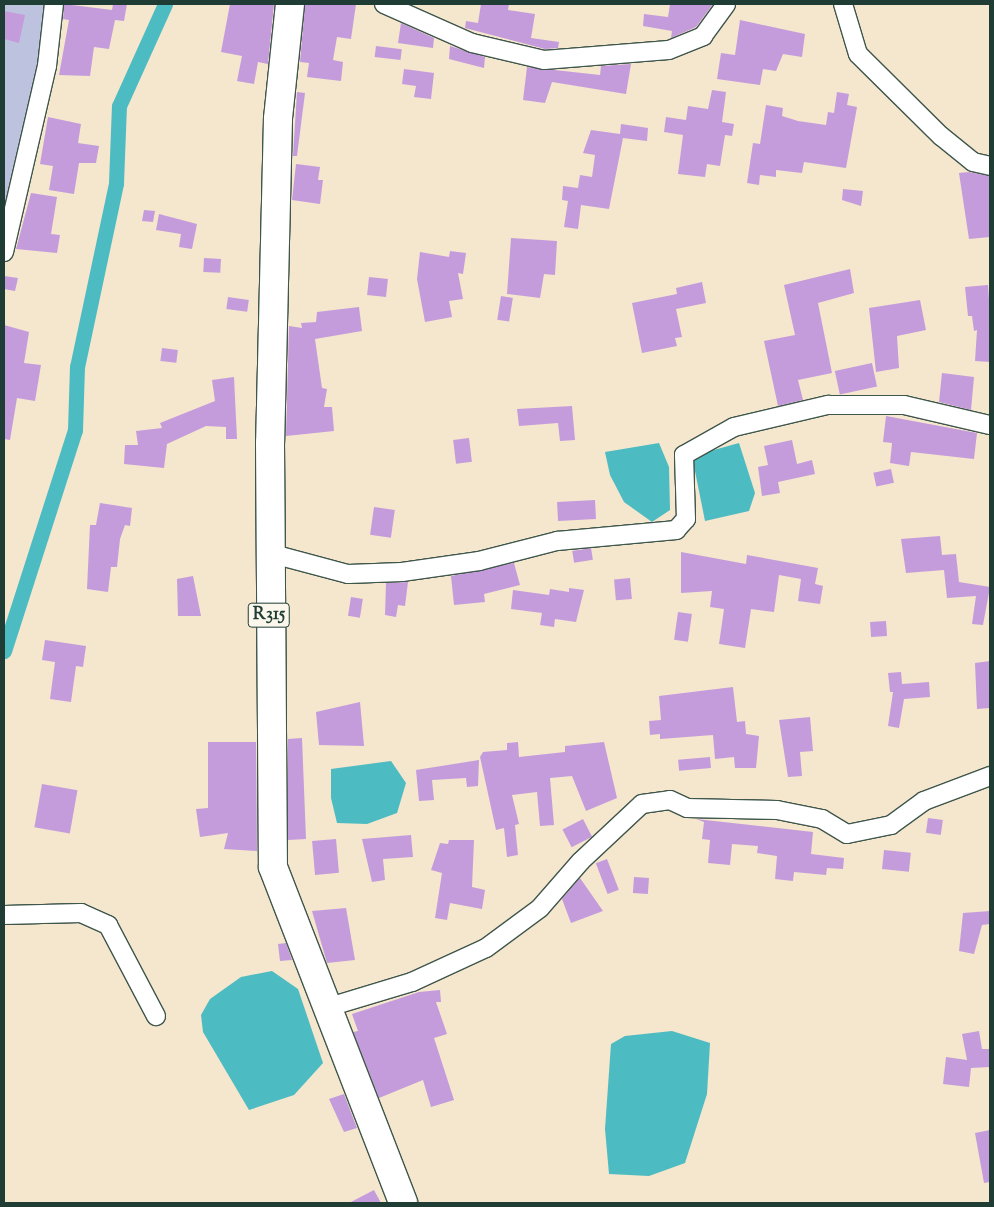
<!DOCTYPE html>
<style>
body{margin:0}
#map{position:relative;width:994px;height:1207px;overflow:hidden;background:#f5e6ce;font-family:"Sorts Mill Goudy",serif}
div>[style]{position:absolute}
.industrial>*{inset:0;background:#bdc3de}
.water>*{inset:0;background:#4cbbc2}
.canal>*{height:15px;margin:-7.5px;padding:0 7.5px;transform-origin:7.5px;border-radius:7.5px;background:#4cbbc2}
.building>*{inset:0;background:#c49cdc;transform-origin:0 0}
.roads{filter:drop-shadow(1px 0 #3f564b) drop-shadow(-1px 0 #3f564b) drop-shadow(0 1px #3f564b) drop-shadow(0 -1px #3f564b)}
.street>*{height:18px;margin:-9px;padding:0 9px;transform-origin:9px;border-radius:9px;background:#fff}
.primary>*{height:28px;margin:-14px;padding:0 14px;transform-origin:14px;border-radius:14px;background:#fff}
span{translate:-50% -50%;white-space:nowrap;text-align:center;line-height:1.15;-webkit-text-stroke:4.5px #fbf7ec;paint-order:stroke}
.shield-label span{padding:1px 4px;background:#fbf7ec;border:1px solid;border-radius:4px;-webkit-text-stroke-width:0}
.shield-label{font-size:18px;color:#1f3d34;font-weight:700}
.frame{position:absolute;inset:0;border:5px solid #1f3d34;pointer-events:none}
</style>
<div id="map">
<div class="industrial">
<div style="clip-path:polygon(4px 4px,48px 4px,33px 107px,4px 216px)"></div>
</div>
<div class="water">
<div style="clip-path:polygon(659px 443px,669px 467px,670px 510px,652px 522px,624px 502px,610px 475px,605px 452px)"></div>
<div style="clip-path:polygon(739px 443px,755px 493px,749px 511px,705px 521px,693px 461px,703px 453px)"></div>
<div style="clip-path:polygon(391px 761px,406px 783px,397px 813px,367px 824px,337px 823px,331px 798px,331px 769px)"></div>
<div style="clip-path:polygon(272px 971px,298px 989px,323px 1063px,294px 1095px,249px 1110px,203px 1032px,201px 1015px,210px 999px,241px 977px)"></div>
<div style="clip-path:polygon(672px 1031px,710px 1043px,707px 1094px,685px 1163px,649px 1176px,609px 1174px,605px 1129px,611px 1044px,625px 1036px)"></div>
</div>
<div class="canal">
<div style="left:4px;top:651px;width:232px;rotate:-72.2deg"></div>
<div style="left:75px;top:430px;width:63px;rotate:-88.2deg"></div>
<div style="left:77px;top:367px;width:188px;rotate:-78deg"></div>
<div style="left:116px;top:183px;width:77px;rotate:-87.8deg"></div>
<div style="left:119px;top:106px;width:112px;rotate:-65.7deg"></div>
</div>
<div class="building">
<div style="clip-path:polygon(64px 4px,112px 10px,113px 4px,127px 4px,124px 21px,115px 20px,109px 49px,94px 47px,90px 76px,59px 75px,69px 20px,63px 19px)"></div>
<div style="clip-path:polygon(230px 4px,274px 4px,268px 64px,258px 62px,254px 84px,237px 81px,242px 56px,221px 52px)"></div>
<div style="clip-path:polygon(305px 4px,356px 4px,351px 39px,337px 37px,333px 60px,343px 62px,341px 81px,307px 77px,309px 63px,300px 62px)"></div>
<div style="clip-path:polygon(481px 4px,509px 4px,508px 10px,535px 14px,531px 38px,559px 42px,558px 48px,545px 49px,465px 28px,466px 21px,478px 23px)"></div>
<div style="clip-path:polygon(670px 4px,713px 4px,696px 27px,671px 38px,672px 31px,643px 26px,644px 14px,668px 17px)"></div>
<div style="clip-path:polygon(4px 11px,25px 15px,19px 43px,4px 39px)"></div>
<div style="clip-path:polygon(740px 20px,805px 34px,802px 57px,783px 54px,776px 71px,763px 69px,760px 85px,717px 79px,721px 53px,735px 55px)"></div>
<div style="clip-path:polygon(401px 23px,434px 38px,433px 48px,398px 43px)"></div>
<div style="left:376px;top:46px;width:26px;height:11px;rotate:7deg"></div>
<div style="clip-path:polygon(450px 46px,485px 57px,484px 68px,449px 59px)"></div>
<div style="clip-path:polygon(631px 64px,626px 94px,552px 82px,545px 103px,523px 100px,527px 67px,600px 75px,601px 66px)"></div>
<div style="clip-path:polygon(404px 69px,434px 73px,431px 99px,414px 97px,416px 86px,402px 84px)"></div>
<div style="clip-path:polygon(712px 90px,726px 92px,722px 122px,734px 124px,732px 136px,725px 135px,720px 166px,707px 164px,705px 177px,678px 174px,683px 135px,664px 132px,666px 117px,686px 120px,688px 106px,708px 109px)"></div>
<div style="clip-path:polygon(297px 92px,305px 93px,297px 156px,293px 156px)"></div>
<div style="clip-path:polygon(837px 92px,849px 94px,847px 105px,857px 107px,846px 168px,804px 162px,802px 173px,776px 170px,776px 177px,760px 175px,759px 185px,747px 183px,753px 143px,760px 144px,766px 105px,783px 108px,782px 116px,798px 121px,826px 125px,828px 112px,834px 113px)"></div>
<div style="clip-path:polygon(48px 117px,81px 124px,78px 143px,99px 146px,96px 163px,79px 163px,74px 194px,49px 190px,53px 166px,40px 164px)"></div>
<div style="clip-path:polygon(621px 124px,648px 128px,647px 141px,623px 138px,609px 209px,581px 205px,578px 229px,564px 227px,568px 201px,562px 200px,563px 186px,578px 188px,580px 175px,592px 177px,595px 155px,583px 153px,591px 130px,620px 134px)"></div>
<div style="clip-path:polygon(296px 164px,320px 167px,318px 180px,323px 180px,320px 204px,292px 200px)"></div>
<div style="clip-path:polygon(969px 172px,990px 176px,990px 237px,969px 239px,959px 173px)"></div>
<div style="clip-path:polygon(843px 189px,863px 191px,861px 206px,842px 200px)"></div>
<div style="clip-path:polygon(31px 193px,57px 197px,51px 234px,60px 235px,57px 253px,16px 249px)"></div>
<div style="clip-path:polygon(144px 210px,155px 211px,153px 222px,142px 221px)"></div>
<div style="clip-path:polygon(159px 214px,197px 224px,192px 249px,179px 247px,181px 234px,156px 230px)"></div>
<div style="clip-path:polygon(511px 238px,557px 241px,555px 275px,544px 274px,540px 298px,507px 294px)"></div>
<div style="clip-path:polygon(450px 251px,466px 253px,463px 274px,458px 273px,463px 299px,449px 301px,452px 317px,425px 322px,417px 279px,420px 252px,449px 257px)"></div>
<div style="left:204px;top:258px;width:17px;height:14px;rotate:3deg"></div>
<div style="clip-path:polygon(850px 269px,854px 293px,818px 303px,832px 373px,798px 380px,803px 400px,778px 406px,764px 341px,795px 335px,784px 285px)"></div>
<div style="clip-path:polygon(4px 276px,18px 278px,15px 291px,4px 289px)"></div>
<div style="left:369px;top:277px;width:19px;height:18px;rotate:6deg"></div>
<div style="clip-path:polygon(702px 282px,706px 303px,676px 309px,682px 337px,675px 338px,677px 346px,642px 353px,632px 303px,677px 294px,676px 288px)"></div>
<div style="clip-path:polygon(988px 285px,990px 313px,990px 362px,975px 361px,977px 330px,974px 331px,972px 316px,968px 316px,965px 287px)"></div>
<div style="left:501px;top:296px;width:12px;height:24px;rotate:9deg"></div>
<div style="left:228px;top:297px;width:21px;height:12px;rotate:8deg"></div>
<div style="clip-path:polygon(920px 300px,926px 330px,897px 336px,899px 368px,876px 372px,869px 308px)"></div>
<div style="clip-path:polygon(359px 307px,362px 331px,315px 339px,322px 388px,327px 389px,324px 407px,332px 407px,334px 431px,286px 436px,289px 326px,302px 328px,301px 323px,316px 322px,317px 312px)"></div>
<div style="clip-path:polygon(4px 325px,29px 332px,24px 363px,41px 365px,35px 401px,17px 398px,10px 440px,4px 439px)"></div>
<div style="left:162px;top:348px;width:16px;height:13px;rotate:7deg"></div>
<div style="left:872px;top:363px;width:24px;height:38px;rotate:78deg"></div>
<div style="clip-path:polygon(942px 373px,974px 377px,971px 410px,939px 402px)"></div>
<div style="clip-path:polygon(234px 377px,237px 439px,226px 439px,226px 427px,206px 426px,167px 444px,164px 468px,124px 464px,125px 445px,138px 445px,136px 431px,162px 428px,160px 423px,215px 401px,212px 380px)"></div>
<div style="clip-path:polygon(572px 406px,575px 440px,560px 441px,558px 423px,519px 426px,517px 409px)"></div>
<div style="clip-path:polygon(886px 416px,977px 433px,974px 459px,911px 452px,909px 466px,890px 463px,892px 443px,883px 442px)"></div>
<div style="left:469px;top:438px;width:24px;height:16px;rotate:83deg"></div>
<div style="clip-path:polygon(792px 440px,797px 464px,812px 460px,815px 474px,778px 482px,780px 493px,762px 496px,758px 467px,768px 465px,764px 446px)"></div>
<div style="left:891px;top:469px;width:14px;height:18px;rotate:78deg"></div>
<div style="left:595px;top:500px;width:19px;height:38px;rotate:87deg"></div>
<div style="clip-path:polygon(100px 503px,132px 508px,130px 526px,125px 525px,120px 539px,117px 567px,111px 567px,108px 592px,87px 589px,90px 525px,96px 525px)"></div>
<div style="left:374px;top:507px;width:21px;height:28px;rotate:8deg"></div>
<div style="clip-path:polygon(940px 536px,942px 555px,956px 554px,959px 582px,990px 587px,983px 625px,972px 624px,976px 596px,947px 598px,944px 570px,906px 573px,901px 539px)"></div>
<div style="left:591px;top:548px;width:12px;height:19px;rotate:81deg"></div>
<div style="clip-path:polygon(681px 552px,746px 564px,747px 555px,818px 568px,815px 584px,823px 586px,820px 604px,798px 601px,801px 579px,779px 575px,774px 612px,751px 609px,745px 648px,719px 644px,724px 609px,710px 607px,712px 591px,681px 593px)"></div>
<div style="clip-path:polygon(514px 563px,520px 585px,484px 594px,485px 602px,454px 605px,451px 576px)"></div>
<div style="clip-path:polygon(193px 576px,201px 616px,178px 616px,177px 579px)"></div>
<div style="left:630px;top:578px;width:21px;height:16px;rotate:85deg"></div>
<div style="clip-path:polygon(408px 582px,405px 606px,398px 605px,396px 617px,385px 615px,386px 583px)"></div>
<div style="clip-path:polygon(569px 588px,584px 590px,576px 622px,555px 619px,554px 627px,540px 625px,542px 613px,511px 609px,513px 590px,549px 595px,550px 589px,569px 592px)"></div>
<div style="left:351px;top:597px;width:12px;height:19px;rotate:9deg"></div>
<div style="left:678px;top:612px;width:14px;height:28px;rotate:8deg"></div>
<div style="left:886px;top:621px;width:15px;height:16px;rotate:86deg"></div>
<div style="clip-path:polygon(45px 640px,86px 646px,83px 667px,76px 666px,71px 702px,50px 699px,55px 662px,42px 660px)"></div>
<div style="clip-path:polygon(990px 661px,990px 708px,977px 709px,975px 663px)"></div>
<div style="clip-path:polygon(901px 672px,902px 684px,929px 682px,930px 697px,904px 699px,899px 728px,888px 726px,893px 692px,890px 692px,888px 673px)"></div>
<div style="clip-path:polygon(733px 687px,737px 722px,745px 721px,746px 734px,759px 736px,756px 768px,735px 768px,734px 757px,715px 759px,713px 735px,660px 739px,660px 734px,650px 735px,649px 721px,661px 720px,659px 696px)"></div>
<div style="clip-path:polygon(360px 702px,364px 746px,319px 745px,316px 712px)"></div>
<div style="clip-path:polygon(810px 717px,813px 751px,800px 752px,802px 776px,788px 777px,779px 720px)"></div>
<div style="clip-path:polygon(302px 738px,306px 839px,288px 840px,288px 739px)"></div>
<div style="clip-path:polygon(208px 742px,256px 742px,257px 851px,224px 849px,228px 833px,200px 837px,196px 809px,208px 808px)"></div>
<div style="clip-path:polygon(518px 742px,519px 757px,565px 752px,565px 746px,604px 742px,617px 798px,586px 811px,572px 776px,550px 778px,554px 825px,540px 826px,537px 792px,512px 795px,519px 824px,515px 825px,518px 855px,507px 857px,504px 828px,496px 830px,480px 757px,483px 752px,507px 750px,507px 743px)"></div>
<div style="left:710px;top:757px;width:11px;height:32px;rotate:85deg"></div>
<div style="clip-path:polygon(479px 760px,478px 786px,467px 787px,466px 778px,432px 780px,434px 800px,419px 801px,416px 770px)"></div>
<div style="left:42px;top:784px;width:36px;height:44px;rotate:10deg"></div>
<div style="left:928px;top:818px;width:15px;height:15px;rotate:8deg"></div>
<div style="left:583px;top:819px;width:20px;height:23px;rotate:63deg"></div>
<div style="clip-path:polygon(696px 819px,813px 832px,811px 854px,844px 858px,843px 869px,827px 868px,826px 875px,794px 872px,793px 881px,775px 879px,777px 856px,757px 853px,758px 846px,732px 844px,730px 865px,708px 863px,710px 840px,702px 839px,704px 822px)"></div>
<div style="clip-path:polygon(411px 835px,413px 857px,383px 859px,385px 880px,372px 882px,362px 839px)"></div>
<div style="left:336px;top:839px;width:34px;height:24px;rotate:85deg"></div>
<div style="clip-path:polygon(449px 840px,474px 840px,472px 887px,485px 890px,482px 909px,450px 903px,447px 920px,435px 918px,442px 873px,431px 870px,440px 843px,448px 844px)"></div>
<div style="left:884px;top:850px;width:27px;height:19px;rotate:6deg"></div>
<div style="left:607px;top:859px;width:33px;height:12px;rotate:69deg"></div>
<div style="left:634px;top:877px;width:15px;height:16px;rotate:4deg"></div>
<div style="clip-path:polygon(580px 878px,603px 911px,571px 923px,562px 899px)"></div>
<div style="clip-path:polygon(346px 908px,355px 960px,327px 963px,312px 911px)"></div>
<div style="clip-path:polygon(990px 911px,990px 924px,982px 925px,974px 954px,959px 951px,963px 913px)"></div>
<div style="clip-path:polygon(286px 943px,292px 960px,280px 961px,278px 944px)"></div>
<div style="clip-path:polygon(440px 990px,441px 1002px,436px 1002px,447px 1034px,434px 1038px,454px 1100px,431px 1107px,423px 1080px,379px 1098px,353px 1032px,358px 1031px,352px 1014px,419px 992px)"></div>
<div style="clip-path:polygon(979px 1031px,982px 1049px,990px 1049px,990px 1067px,971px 1068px,969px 1087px,943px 1084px,946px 1057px,967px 1060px,962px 1034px)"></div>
<div style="clip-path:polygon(344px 1094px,357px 1128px,344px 1132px,329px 1099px)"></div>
<div style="clip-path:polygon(990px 1130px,990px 1182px,984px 1183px,975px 1133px)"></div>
<div style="clip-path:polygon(374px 1190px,381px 1203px,349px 1203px)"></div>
</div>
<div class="roads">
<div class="street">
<div style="left:384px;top:4px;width:96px;rotate:23.9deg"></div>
<div style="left:472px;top:43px;width:74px;rotate:13.3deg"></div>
<div style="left:544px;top:60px;width:125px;rotate:-4.6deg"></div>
<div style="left:669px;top:50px;width:37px;rotate:-22deg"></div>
<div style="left:703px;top:36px;width:39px;rotate:-54deg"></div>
<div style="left:843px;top:4px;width:52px;rotate:73.3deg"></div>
<div style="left:858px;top:54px;width:117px;rotate:44.7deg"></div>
<div style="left:941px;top:136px;width:41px;rotate:39.1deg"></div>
<div style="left:973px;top:162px;width:17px;rotate:13deg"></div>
<div style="left:4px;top:252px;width:191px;rotate:-77deg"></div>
<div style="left:47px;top:66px;width:62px;rotate:-83.6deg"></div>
<div style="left:269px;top:553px;width:82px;rotate:14.9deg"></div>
<div style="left:348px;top:574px;width:54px;rotate:-2.1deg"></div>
<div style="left:402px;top:572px;width:78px;rotate:-8.1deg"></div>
<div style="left:479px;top:561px;width:81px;rotate:-14.4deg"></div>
<div style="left:557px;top:541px;width:120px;rotate:-5.3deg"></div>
<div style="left:676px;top:530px;width:15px;rotate:-48deg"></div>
<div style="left:686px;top:519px;width:64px;rotate:-91.8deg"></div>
<div style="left:684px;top:455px;width:57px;rotate:-29.2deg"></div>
<div style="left:734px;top:427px;width:97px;rotate:-13.2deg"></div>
<div style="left:828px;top:405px;width:76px"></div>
<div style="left:904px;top:405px;width:88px;rotate:13.1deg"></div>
<div style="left:4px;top:915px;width:77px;rotate:-1.5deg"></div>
<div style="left:81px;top:913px;width:30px;rotate:24deg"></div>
<div style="left:108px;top:925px;width:103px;rotate:62.2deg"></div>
<div style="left:329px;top:1007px;width:87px;rotate:-16.8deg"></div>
<div style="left:412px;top:982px;width:81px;rotate:-24.7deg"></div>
<div style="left:486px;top:948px;width:67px;rotate:-36.5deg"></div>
<div style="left:540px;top:908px;width:62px;rotate:-48.9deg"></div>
<div style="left:581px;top:861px;width:83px;rotate:-43.1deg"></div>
<div style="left:642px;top:804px;width:28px;rotate:-8deg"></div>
<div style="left:670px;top:800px;width:19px;rotate:25deg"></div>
<div style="left:687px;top:808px;width:90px;rotate:1.3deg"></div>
<div style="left:777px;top:810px;width:46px;rotate:11.3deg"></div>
<div style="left:822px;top:819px;width:29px;rotate:31deg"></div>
<div style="left:847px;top:834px;width:45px;rotate:-11.6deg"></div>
<div style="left:891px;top:825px;width:41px;rotate:-36deg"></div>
<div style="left:924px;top:801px;width:71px;rotate:-20.7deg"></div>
</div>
<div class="primary">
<div style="left:290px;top:4px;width:116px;rotate:96deg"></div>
<div style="left:278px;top:119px;width:324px;rotate:91.4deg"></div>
<div style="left:270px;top:443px;width:424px;rotate:89.6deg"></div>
<div style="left:273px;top:867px;width:360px;rotate:68.8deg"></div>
</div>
</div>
<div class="shield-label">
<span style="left:269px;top:615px">R315</span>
</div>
<div class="frame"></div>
</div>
